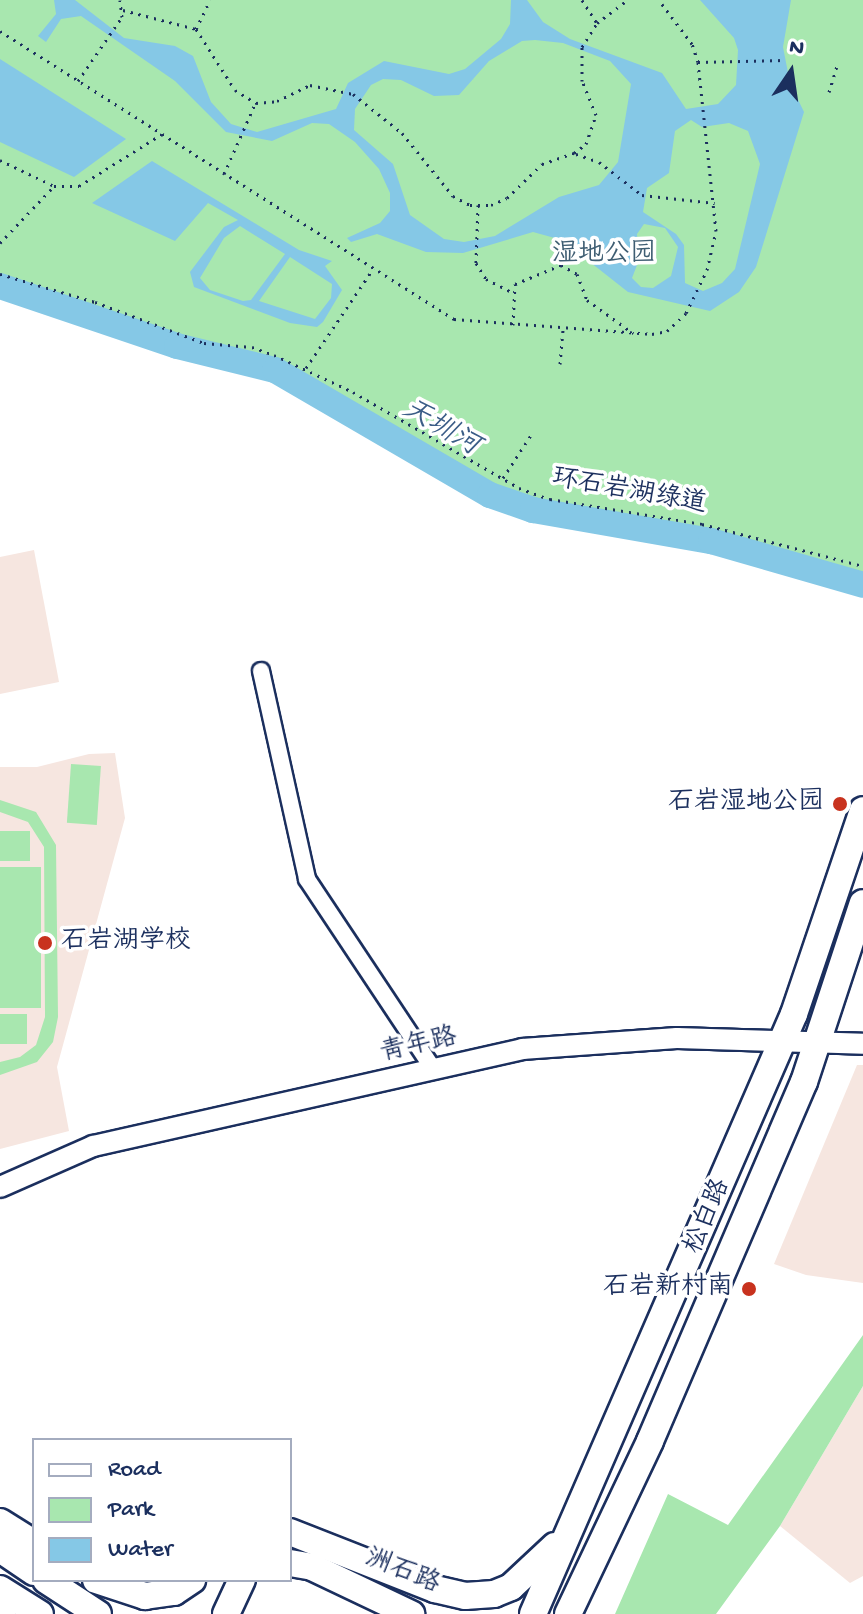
<!DOCTYPE html>
<meta charset="utf-8">
<style>
body{margin:0}
#map{position:relative;width:863px;height:1614px;overflow:hidden;background:#fff;font-family:"Gochi Hand","LXGW WenKai TC",sans-serif}
div>[style]{position:absolute}
.built>*{inset:0;background:#f6e6e0}
.green>*{inset:0;background:#a8e7af;transform-origin:0 0}
.water>*{inset:0;background:#85c8e6}
.river>*{height:26px;margin:-13px;padding:0 13px;transform-origin:13px;border-radius:13px;background:#85c8e6}
.path>*{height:3px;margin-top:-1.5px;transform-origin:0;background:repeating-linear-gradient(90deg,#1b2f5e 0 2px,transparent 0 8px)}
.roads{filter:drop-shadow(2px 0 #1b2f5e) drop-shadow(-2px 0 #1b2f5e) drop-shadow(0 2px #1b2f5e) drop-shadow(0 -2px #1b2f5e)}
.minor>*{height:16px;margin:-8px;padding:0 8px;transform-origin:8px;border-radius:8px;background:#fff}
.tertiary>*{height:20px;margin:-10px;padding:0 10px;transform-origin:10px;border-radius:10px;background:#fff}
.primary>*{height:26px;margin:-13px;padding:0 13px;transform-origin:13px;border-radius:13px;background:#fff}
.dots>*{width:22px;height:22px;translate:-50% -50%;box-sizing:border-box;border:4px solid #fff;border-radius:50%}
span{translate:-50% -50%;white-space:nowrap;text-align:center;line-height:1.15;-webkit-text-stroke:7px #fff;paint-order:stroke}
.park-label{font-size:26px;color:#3e5d72}
.street-label{font-size:26px;color:#1b2f5e}
.poi-label{font-size:26px;color:#1b2f5e}
.right{translate:-100% -50%;text-align:right}
.left{translate:0 -50%;text-align:left}
.water-label{font-size:28px;color:#3b5d87;font-style:italic}
.legend{position:absolute;left:32px;top:1438px;width:260px;height:144px;box-sizing:border-box;background:#fff;border:2px solid #a4acbf;margin:0;padding:10px 14px;list-style:none;font-size:24px;color:#1b2f5e}
.legend li{display:flex;align-items:center;gap:16px;height:40px}
.legend b{width:40px;border:2px solid #a4acbf}
.north{position:absolute;left:751px;top:32px;width:80px;height:80px;-webkit-text-stroke:6px #fff;paint-order:stroke;rotate:13deg;font-size:22px;font-weight:700;line-height:32px;text-align:center;color:#1b2f5e}
.north::after{content:'';display:block;margin:auto;width:28px;height:36px;background:#1b2f5e;clip-path:polygon(50% 0,100% 100%,50% 72%,0 100%)}
</style>
<div id="map">
<div class="built">
<div style="clip-path:polygon(34px 550px,59px 682px,0 694px,0 557px)"></div>
<div style="clip-path:polygon(115px 753px,125px 818px,57px 1067px,69px 1131px,0 1149px,0 767px,37px 767px,89px 754px)"></div>
<div style="clip-path:polygon(857px 1065px,863px 1065px,863px 1283px,806px 1275px,774px 1264px)"></div>
<div style="clip-path:polygon(863px 1386px,863px 1576px,850px 1583px,780px 1526px)"></div>
</div>
<div class="green">
<div style="clip-path:polygon(0 0,863px 0,863px 578px,711px 536px,533px 504px,490px 490px,268px 361px,166px 338px,0 280px)"></div>
<div style="left:71px;top:764px;width:30px;height:59px;rotate:4deg"></div>
<div style="clip-path:polygon(0 800px,36px 812px,56px 845px,58px 1017px,53px 1042px,37px 1062px,0 1075px,0 1062px,20px 1057px,36px 1045px,45px 1017px,44px 847px,28px 822px,0 812px)"></div>
<div style="left:0;top:831px;width:30px;height:30px"></div>
<div style="left:0;top:867px;width:41px;height:141px"></div>
<div style="left:0;top:1014px;width:27px;height:30px"></div>
<div style="clip-path:polygon(863px 1335px,863px 1386px,780px 1526px,716px 1614px,615px 1614px,668px 1494px,728px 1525px)"></div>
</div>
<div class="water">
<div style="clip-path:polygon(evenodd,54px 0,75px 0,124px 38px,175px 46px,193px 56px,211px 102px,231px 124px,257px 132px,336px 109px,348px 83px,384px 61px,449px 74px,465px 69px,501px 39px,510px 24px,511px 0,527px 0,543px 22px,570px 39px,662px 73px,686px 109px,718px 104px,736px 85px,738px 50px,734px 38px,700px 0,791px 0,783px 47px,790px 83px,804px 112px,756px 267px,739px 292px,710px 311px,628px 292px,562px 240px,533px 232px,463px 253px,426px 252px,377px 234px,351px 242px,347px 238px,380px 223px,390px 211px,390px 193px,379px 169px,355px 142px,329px 124px,312px 123px,272px 141px,226px 132px,175px 81px,81px 16px,61px 19px,46px 42px,38px 36px,56px 14px,54px 0,535px 40px,563px 43px,610px 61px,631px 84px,618px 162px,599px 185px,559px 197px,495px 236px,464px 242px,444px 239px,410px 215px,393px 164px,354px 130px,355px 109px,371px 85px,383px 79px,401px 80px,434px 96px,459px 95px,489px 61px,522px 41px,535px 40px,54px 0,691px 120px,702px 127px,729px 123px,748px 131px,760px 164px,735px 269px,722px 283px,703px 291px,685px 283px,684px 245px,676px 234px,643px 212px,647px 188px,669px 173px,675px 131px,691px 120px,54px 0,644px 224px,665px 228px,678px 247px,671px 276px,653px 288px,641px 287px,632px 278px,639px 260px,637px 234px,644px 224px)"></div>
<div style="clip-path:polygon(0 59px,126px 139px,74px 177px,0 142px)"></div>
<div style="clip-path:polygon(evenodd,152px 161px,299px 250px,332px 261px,325px 266px,342px 290px,323px 322px,317px 327px,290px 323px,194px 287px,190px 272px,224px 227px,238px 220px,208px 203px,175px 241px,92px 203px,152px 161px,240px 226px,285px 254px,251px 300px,243px 301px,210px 290px,200px 278px,224px 238px,240px 226px,152px 161px,290px 257px,332px 284px,331px 298px,315px 319px,259px 301px,290px 257px)"></div>
</div>
<div class="river">
<div style="left:0;top:286px;width:187px;rotate:18.7deg"></div>
<div style="left:177px;top:346px;width:101px;rotate:13.8deg"></div>
<div style="left:275px;top:370px;width:249px;rotate:30.2deg"></div>
<div style="left:490px;top:495px;width:46px;rotate:19.2deg"></div>
<div style="left:533px;top:510px;width:181px;rotate:9.9deg"></div>
<div style="left:711px;top:541px;width:158px;rotate:16.1deg"></div>
</div>
<div class="path">
<div style="left:582px;top:0;width:27px;rotate:57deg"></div>
<div style="left:123px;top:10px;width:75px;rotate:14.6deg"></div>
<div style="left:196px;top:29px;width:72px;rotate:57.4deg"></div>
<div style="left:235px;top:90px;width:25px;rotate:32deg"></div>
<div style="left:256px;top:103px;width:21px;rotate:-5deg"></div>
<div style="left:277px;top:101px;width:37px;rotate:-26deg"></div>
<div style="left:310px;top:85px;width:44px;rotate:11.8deg"></div>
<div style="left:353px;top:94px;width:63px;rotate:38.5deg"></div>
<div style="left:402px;top:133px;width:81px;rotate:51deg"></div>
<div style="left:453px;top:196px;width:19px;rotate:28deg"></div>
<div style="left:470px;top:205px;width:21px"></div>
<div style="left:491px;top:205px;width:17px;rotate:-24deg"></div>
<div style="left:507px;top:198px;width:49px;rotate:-44.2deg"></div>
<div style="left:542px;top:164px;width:34px;rotate:-19deg"></div>
<div style="left:574px;top:153px;width:15px;rotate:-37deg"></div>
<div style="left:586px;top:144px;width:31px;rotate:-71deg"></div>
<div style="left:596px;top:115px;width:37px;rotate:-112deg"></div>
<div style="left:582px;top:81px;width:34px;rotate:-90deg"></div>
<div style="left:582px;top:47px;width:28px;rotate:-58deg"></div>
<div style="left:597px;top:23px;width:39px;rotate:-37deg"></div>
<div style="left:196px;top:29px;width:32px;rotate:-64deg"></div>
<div style="left:0;top:31px;width:538px;rotate:32.39deg"></div>
<div style="left:454px;top:319px;width:199px;rotate:4.3deg"></div>
<div style="left:652px;top:334px;width:15px;rotate:-11deg"></div>
<div style="left:667px;top:331px;width:26px;rotate:-43deg"></div>
<div style="left:686px;top:313px;width:48px;rotate:-64deg"></div>
<div style="left:707px;top:270px;width:40px;rotate:-77deg"></div>
<div style="left:716px;top:231px;width:170px;rotate:-96.1deg"></div>
<div style="left:698px;top:62px;width:19px;rotate:-108deg"></div>
<div style="left:692px;top:44px;width:55px;rotate:-126.9deg"></div>
<div style="left:698px;top:62px;width:88px;rotate:-1.3deg"></div>
<div style="left:78px;top:81px;width:78px;rotate:-55.5deg"></div>
<div style="left:122px;top:17px;width:17px;rotate:-97deg"></div>
<div style="left:829px;top:92px;width:31px;rotate:-73deg"></div>
<div style="left:576px;top:154px;width:24px;rotate:19deg"></div>
<div style="left:599px;top:162px;width:54px;rotate:37.5deg"></div>
<div style="left:642px;top:195px;width:73px;rotate:6.3deg"></div>
<div style="left:0;top:160px;width:60px;rotate:25.7deg"></div>
<div style="left:54px;top:186px;width:25px"></div>
<div style="left:79px;top:186px;width:98px;rotate:-32.1deg"></div>
<div style="left:224px;top:174px;width:77px;rotate:-66.1deg"></div>
<div style="left:478px;top:205px;width:58px;rotate:92deg"></div>
<div style="left:476px;top:263px;width:19px;rotate:58deg"></div>
<div style="left:486px;top:279px;width:27px;rotate:27deg"></div>
<div style="left:0;top:243px;width:79px;rotate:-46.5deg"></div>
<div style="left:0;top:274px;width:99px;rotate:16.4deg"></div>
<div style="left:95px;top:302px;width:116px;rotate:20.6deg"></div>
<div style="left:204px;top:343px;width:48px;rotate:4.8deg"></div>
<div style="left:252px;top:347px;width:23px;rotate:20deg"></div>
<div style="left:274px;top:355px;width:87px;rotate:25.1deg"></div>
<div style="left:353px;top:392px;width:192px;rotate:30deg"></div>
<div style="left:519px;top:488px;width:33px;rotate:20deg"></div>
<div style="left:550px;top:499px;width:154px;rotate:9.3deg"></div>
<div style="left:702px;top:524px;width:166px;rotate:14.6deg"></div>
<div style="left:513px;top:325px;width:41px;rotate:-87.2deg"></div>
<div style="left:515px;top:284px;width:50px;rotate:-22.4deg"></div>
<div style="left:561px;top:265px;width:18px;rotate:29deg"></div>
<div style="left:577px;top:274px;width:28px;rotate:69deg"></div>
<div style="left:587px;top:300px;width:57px;rotate:35.7deg"></div>
<div style="left:560px;top:364px;width:35px;rotate:-85deg"></div>
<div style="left:306px;top:368px;width:120px;rotate:-55.9deg"></div>
<div style="left:503px;top:478px;width:51px;rotate:-56.9deg"></div>
</div>
<div class="roads">
<div class="minor">
<div style="left:261px;top:671px;width:213px;rotate:77.5deg"></div>
<div style="left:307px;top:879px;width:229px;rotate:56.4deg"></div>
</div>
<div class="tertiary">
<div style="left:0;top:1187px;width:102px;rotate:-23.8deg"></div>
<div style="left:93px;top:1146px;width:440px;rotate:-12.7deg"></div>
<div style="left:522px;top:1049px;width:155px;rotate:-4.1deg"></div>
<div style="left:677px;top:1038px;width:186px;rotate:1.8deg"></div>
</div>
<div class="primary">
<div style="left:0;top:1522px;width:40px;rotate:32deg"></div>
<div style="left:290px;top:1532px;width:156px;rotate:21.5deg"></div>
<div style="left:435px;top:1589px;width:31px;rotate:13deg"></div>
<div style="left:465px;top:1596px;width:29px;rotate:-4deg"></div>
<div style="left:494px;top:1594px;width:18px;rotate:-22deg"></div>
<div style="left:511px;top:1587px;width:60px;rotate:-43deg"></div>
<div style="left:0;top:1549px;width:41px;rotate:34.1deg"></div>
<div style="left:290px;top:1563px;width:22px;rotate:10deg"></div>
<div style="left:312px;top:1567px;width:110px;rotate:25.4deg"></div>
<div style="left:46px;top:1580px;width:62px;rotate:33.2deg"></div>
<div style="left:96px;top:1580px;width:52px;rotate:18.1deg"></div>
<div style="left:145px;top:1596px;width:29px;rotate:-8deg"></div>
<div style="left:174px;top:1592px;width:22px;rotate:-34deg"></div>
<div style="left:0;top:1589px;width:47px;rotate:32deg"></div>
<div style="left:0;top:1612px;width:3px;rotate:45deg"></div>
<div style="left:226px;top:1614px;width:38px;rotate:-65deg"></div>
<div style="left:533px;top:1614px;width:654px;rotate:-66.49deg"></div>
<div style="left:794px;top:1014px;width:215px;rotate:-71.3deg"></div>
<div style="left:568px;top:1614px;width:191px;rotate:-64.6deg"></div>
<div style="left:650px;top:1441px;width:391px;rotate:-66.8deg"></div>
<div style="left:804px;top:1082px;width:188px;rotate:-71.8deg"></div>
</div>
</div>
<div class="dots">
<div style="left:840px;top:804px;background:#c8321e"></div>
<div style="left:45px;top:943px;background:#c8321e"></div>
<div style="left:749px;top:1289px;background:#c8321e"></div>
</div>
<div class="park-label">
<span style="left:604px;top:256px">湿地公园</span>
</div>
<div class="street-label">
<span style="left:629px;top:493px;rotate:10deg">环石岩湖绿道</span>
<span style="left:419px;top:1047px;rotate:-13deg">青年路</span>
<span style="left:709px;top:1217px;rotate:-67deg">松白路</span>
<span style="left:402px;top:1573px;rotate:22deg">洲石路</span>
</div>
<div class="poi-label">
<span class="right" style="left:824px;top:804px">石岩湿地公园</span>
<span class="left" style="left:61px;top:943px">石岩湖学校</span>
<span class="right" style="left:733px;top:1289px">石岩新村南</span>
</div>
<div class="water-label">
<span style="left:440px;top:429px;rotate:30deg">天圳河</span>
</div>
<ul class="legend">
<li><b style="height:10px;background:#fff"></b>Road</li>
<li><b style="height:22px;background:#a8e7af"></b>Park</li>
<li><b style="height:22px;background:#85c8e6"></b>Water</li>
</ul>
<div class="north">N</div>
</div>
